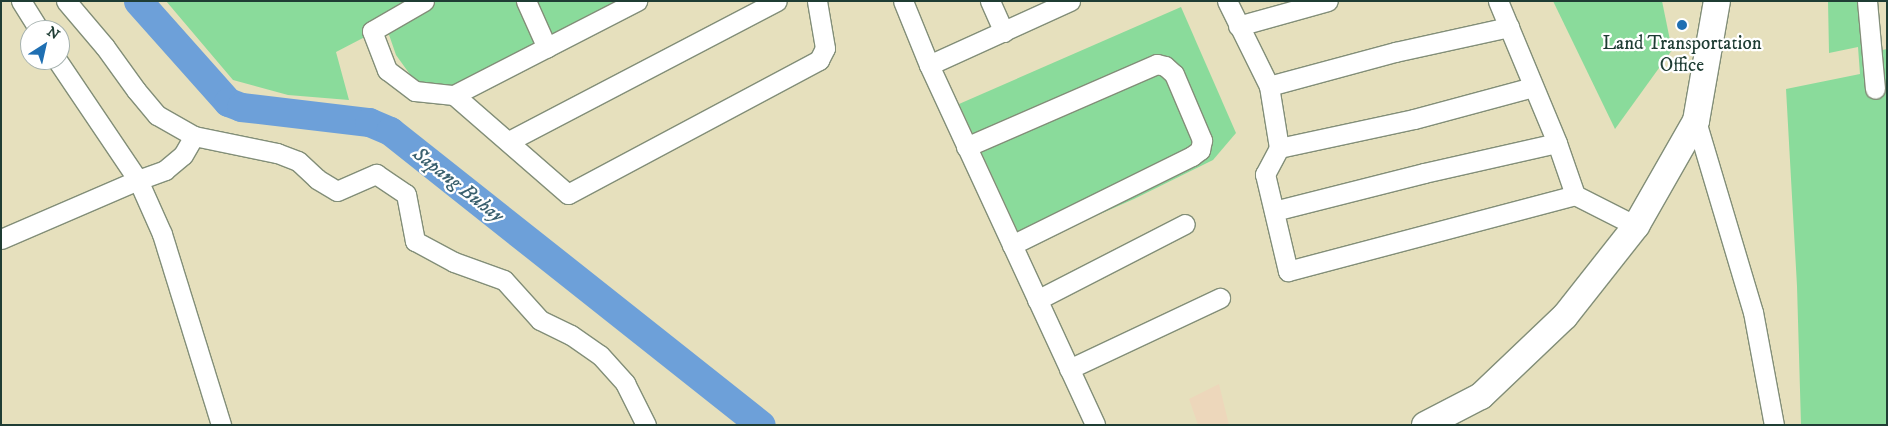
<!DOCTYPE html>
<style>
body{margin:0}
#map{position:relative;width:1888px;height:426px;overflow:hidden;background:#e6e0bd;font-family:"IM FELL DW Pica",serif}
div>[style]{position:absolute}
.built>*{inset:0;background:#edd7bb}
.green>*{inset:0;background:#8adb9b}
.river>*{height:29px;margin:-14.5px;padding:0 14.5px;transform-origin:14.5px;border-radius:14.5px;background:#6da0d9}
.roads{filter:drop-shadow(1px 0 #828e78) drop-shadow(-1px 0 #828e78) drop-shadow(0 1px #828e78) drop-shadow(0 -1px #828e78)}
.street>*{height:19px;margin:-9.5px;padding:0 9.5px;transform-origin:9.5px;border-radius:9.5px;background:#fff}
.secondary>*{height:26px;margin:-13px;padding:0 13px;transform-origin:13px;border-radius:13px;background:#fff}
.dots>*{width:14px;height:14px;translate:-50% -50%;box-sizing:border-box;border:2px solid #fff;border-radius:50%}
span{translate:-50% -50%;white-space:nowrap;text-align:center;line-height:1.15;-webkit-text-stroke:4.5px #fff;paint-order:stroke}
.poi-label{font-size:19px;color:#1f3d34}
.water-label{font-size:20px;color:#3a606e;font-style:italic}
.frame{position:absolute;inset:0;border:2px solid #1f3d34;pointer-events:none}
.north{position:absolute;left:20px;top:20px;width:50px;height:50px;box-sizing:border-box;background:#fff;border:1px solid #a5b1ae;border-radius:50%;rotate:35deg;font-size:14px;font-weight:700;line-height:20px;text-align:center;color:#1f3d34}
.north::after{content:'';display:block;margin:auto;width:18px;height:22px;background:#1f6fb2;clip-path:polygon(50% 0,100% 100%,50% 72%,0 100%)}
</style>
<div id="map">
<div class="built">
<div style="clip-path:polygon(1219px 384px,1229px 425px,1198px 425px,1189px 399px)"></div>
</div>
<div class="green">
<div style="clip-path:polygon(166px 1px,632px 1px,453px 92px,414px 80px,396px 55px,386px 26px,336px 52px,349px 100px,288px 95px,233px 80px)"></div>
<div style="clip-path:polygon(1553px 1px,1662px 1px,1672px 50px,1615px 129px)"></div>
<div style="clip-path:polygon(1828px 1px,1873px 1px,1878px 51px,1887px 49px,1887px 425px,1801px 425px,1797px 286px,1786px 89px,1860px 74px,1858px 47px,1829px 53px)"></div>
<div style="clip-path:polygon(1181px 7px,1236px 133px,1213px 160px,1134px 199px,1025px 247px,959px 104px)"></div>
</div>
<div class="river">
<div style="left:138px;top:1px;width:135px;rotate:48.3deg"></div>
<div style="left:228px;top:102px;width:14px;rotate:21deg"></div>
<div style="left:241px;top:107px;width:129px;rotate:6.7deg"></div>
<div style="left:369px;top:122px;width:23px;rotate:23deg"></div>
<div style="left:390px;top:131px;width:473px;rotate:38.4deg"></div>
</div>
<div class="roads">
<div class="street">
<div style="left:21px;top:1px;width:34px;rotate:58deg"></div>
<div style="left:66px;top:1px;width:60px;rotate:49.7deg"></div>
<div style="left:105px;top:47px;width:53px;rotate:54.2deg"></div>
<div style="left:136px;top:90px;width:33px;rotate:50deg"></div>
<div style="left:157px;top:115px;width:43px;rotate:29.6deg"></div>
<div style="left:194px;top:136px;width:85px;rotate:11.6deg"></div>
<div style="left:277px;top:153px;width:22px;rotate:21deg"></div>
<div style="left:298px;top:161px;width:26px;rotate:43deg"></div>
<div style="left:317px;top:179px;width:23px;rotate:31deg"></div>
<div style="left:337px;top:191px;width:43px;rotate:-23.6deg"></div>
<div style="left:376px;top:174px;width:36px;rotate:34deg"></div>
<div style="left:406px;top:194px;width:48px;rotate:79.2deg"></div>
<div style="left:415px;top:241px;width:44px;rotate:28.3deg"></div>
<div style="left:454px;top:262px;width:53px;rotate:19.8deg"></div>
<div style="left:504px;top:280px;width:54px;rotate:48deg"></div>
<div style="left:540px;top:320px;width:34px;rotate:26deg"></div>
<div style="left:571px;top:335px;width:35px;rotate:35deg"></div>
<div style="left:600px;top:355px;width:38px;rotate:48deg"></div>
<div style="left:625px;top:383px;width:47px;rotate:63.4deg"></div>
<div style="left:424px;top:1px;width:60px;rotate:150deg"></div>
<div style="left:372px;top:31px;width:42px;rotate:69deg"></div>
<div style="left:387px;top:70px;width:35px;rotate:37deg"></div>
<div style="left:415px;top:91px;width:39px;rotate:6deg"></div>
<div style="left:454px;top:95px;width:151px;rotate:41deg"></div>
<div style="left:568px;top:194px;width:285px;rotate:-28.1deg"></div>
<div style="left:819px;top:60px;width:13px;rotate:-63deg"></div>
<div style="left:825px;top:48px;width:48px;rotate:-99.7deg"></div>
<div style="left:526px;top:1px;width:51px;rotate:65.9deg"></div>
<div style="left:903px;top:1px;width:69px;rotate:67.9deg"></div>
<div style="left:929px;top:65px;width:396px;rotate:65.2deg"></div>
<div style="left:990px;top:1px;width:34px;rotate:66deg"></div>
<div style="left:1227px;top:1px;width:95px;rotate:63.7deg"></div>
<div style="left:1269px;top:86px;width:63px;rotate:80.8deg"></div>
<div style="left:1279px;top:148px;width:30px;rotate:118deg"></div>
<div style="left:1265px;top:174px;width:100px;rotate:76.7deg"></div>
<div style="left:1288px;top:271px;width:297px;rotate:-14.8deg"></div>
<div style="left:1575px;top:195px;width:68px;rotate:26.9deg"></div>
<div style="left:1498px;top:1px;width:154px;rotate:67.4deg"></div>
<div style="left:1557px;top:143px;width:55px;rotate:70.9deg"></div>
<div style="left:1867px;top:1px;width:88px;rotate:84.8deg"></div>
<div style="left:1238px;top:26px;width:93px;rotate:-15.5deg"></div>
<div style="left:57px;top:60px;width:145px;rotate:56deg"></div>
<div style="left:138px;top:180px;width:59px;rotate:66deg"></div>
<div style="left:162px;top:234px;width:200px;rotate:72.8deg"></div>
<div style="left:929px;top:65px;width:155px;rotate:-24.4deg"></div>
<div style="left:1269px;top:86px;width:131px;rotate:-15.1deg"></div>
<div style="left:1395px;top:52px;width:117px;rotate:-12.4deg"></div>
<div style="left:454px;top:95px;width:206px;rotate:-27.2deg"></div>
<div style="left:1696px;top:121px;width:199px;rotate:73.4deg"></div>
<div style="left:1753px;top:312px;width:115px;rotate:79.5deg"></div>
<div style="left:509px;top:141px;width:302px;rotate:-27.6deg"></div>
<div style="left:966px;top:147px;width:208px;rotate:-23.5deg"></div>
<div style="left:1157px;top:64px;width:8px;rotate:14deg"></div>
<div style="left:1165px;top:66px;width:12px;rotate:42deg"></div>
<div style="left:1174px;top:74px;width:72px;rotate:67deg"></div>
<div style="left:1202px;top:140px;width:10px;rotate:101deg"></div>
<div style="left:1200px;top:150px;width:10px;rotate:143deg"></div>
<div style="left:1192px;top:156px;width:201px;rotate:153.7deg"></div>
<div style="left:1279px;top:148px;width:138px;rotate:-12.1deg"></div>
<div style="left:1414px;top:119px;width:123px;rotate:-15.1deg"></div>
<div style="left:1274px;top:211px;width:155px;rotate:-14.2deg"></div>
<div style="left:1424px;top:173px;width:136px;rotate:-12.7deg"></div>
<div style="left:1px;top:239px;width:149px;rotate:-23.3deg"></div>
<div style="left:138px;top:180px;width:29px;rotate:-20deg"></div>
<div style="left:165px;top:170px;width:23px;rotate:-40deg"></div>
<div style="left:183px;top:155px;width:22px;rotate:-60deg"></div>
<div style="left:1037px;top:300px;width:166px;rotate:-27.2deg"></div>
<div style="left:1069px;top:369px;width:167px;rotate:-25.2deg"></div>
</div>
<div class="secondary">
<div style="left:1425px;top:425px;width:63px;rotate:-27.4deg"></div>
<div style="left:1481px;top:396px;width:116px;rotate:-43.6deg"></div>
<div style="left:1565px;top:316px;width:115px;rotate:-51.7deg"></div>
<div style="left:1636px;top:226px;width:121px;rotate:-60.3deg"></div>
<div style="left:1696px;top:121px;width:122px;rotate:-80.1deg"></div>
</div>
</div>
<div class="dots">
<div style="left:1682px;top:25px;background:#1f6fb2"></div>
</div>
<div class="poi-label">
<span style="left:1682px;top:55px">Land Transportation<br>Office</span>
</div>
<div class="water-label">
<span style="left:458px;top:185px;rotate:38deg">Sapang Buhay</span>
</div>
<div class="frame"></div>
<div class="north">N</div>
</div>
